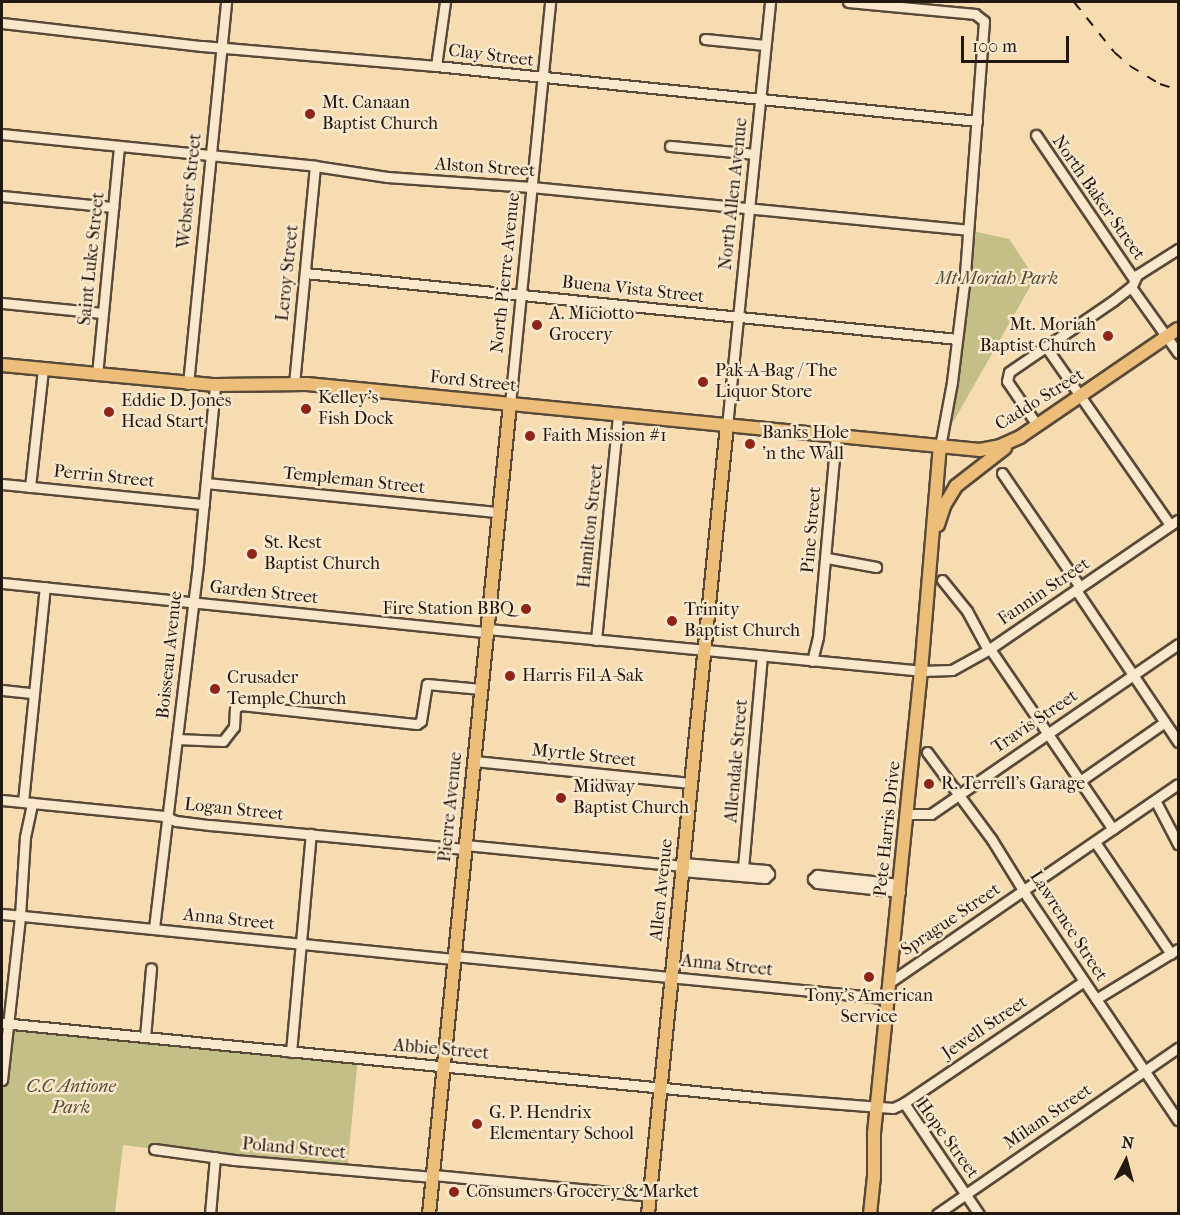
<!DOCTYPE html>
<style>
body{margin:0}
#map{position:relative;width:1180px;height:1215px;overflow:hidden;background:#f7dcb2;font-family:"IM FELL French Canon",serif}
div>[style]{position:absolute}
.green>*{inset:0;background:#c4be87}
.roads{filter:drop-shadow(2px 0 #584938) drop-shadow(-2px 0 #584938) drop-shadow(0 2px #584938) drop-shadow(0 -2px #584938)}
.minor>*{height:9px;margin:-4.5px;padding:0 4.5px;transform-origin:4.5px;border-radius:4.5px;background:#fae8cd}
.major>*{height:12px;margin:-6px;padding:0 6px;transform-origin:6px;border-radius:6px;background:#ecbe79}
.rail>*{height:2px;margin-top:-1px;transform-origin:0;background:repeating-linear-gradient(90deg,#23180f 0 10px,transparent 0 20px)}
.dots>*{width:16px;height:16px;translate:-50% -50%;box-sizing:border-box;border:3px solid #fae8cd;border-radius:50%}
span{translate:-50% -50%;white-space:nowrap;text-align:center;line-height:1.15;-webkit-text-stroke:5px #fae8cd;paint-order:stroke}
.street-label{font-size:18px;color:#23180f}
.poi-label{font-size:18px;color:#23180f}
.left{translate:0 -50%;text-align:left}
.right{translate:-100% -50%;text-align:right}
.park-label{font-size:18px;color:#534a33;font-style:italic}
.frame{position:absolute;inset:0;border:3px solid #23180f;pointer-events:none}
.north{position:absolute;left:1096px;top:1131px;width:60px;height:60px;-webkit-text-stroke:4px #fae8cd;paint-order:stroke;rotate:6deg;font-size:16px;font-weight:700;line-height:24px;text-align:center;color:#23180f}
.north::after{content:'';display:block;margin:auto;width:21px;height:27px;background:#23180f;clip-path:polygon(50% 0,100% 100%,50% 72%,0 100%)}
.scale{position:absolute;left:961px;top:36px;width:108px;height:27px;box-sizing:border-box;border:3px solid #23180f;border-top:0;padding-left:8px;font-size:18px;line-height:21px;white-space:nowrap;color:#23180f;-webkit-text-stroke:4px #fae8cd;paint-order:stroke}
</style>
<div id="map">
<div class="green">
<div style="clip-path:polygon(968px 230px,1009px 239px,1035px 278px,948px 431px)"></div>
<div style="clip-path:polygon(7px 1023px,358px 1058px,347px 1170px,215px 1157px,123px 1145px,115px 1213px,2px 1214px,2px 1080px)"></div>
</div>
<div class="roads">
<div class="minor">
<div style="left:848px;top:2px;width:128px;rotate:5.4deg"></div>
<div style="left:975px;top:14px;width:11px;rotate:38deg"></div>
<div style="left:984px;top:21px;width:264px;rotate:94.3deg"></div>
<div style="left:964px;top:284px;width:99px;rotate:97deg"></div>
<div style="left:952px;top:382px;width:66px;rotate:100.5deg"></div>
<div style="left:2px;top:23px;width:201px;rotate:6.6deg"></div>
<div style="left:202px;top:46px;width:235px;rotate:4.9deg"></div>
<div style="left:436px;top:66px;width:544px;rotate:5.8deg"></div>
<div style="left:705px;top:39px;width:60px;rotate:5.7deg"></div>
<div style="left:436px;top:66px;width:65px;rotate:-82deg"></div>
<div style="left:2px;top:134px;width:315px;rotate:5.8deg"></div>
<div style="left:315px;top:166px;width:73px;rotate:8.7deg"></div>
<div style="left:387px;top:177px;width:144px;rotate:4deg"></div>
<div style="left:531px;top:187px;width:439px;rotate:5.6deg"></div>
<div style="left:1036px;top:135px;width:174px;rotate:55.8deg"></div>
<div style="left:670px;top:146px;width:84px;rotate:5.4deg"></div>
<div style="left:2px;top:196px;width:112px;rotate:5.7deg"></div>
<div style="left:305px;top:273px;width:655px;rotate:5.78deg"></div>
<div style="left:1131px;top:287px;width:81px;rotate:54.5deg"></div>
<div style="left:2px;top:303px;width:101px;rotate:5.7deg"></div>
<div style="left:1046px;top:347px;width:217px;rotate:55.1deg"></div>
<div style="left:97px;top:375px;width:229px;rotate:-84.5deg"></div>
<div style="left:188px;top:384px;width:384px;rotate:-84.3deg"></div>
<div style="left:294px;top:384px;width:219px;rotate:-84.5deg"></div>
<div style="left:510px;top:404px;width:404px;rotate:-84.3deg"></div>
<div style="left:1037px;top:425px;width:53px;rotate:-124.3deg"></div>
<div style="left:1007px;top:381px;width:9px;rotate:-77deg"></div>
<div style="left:1009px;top:372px;width:127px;rotate:-34.4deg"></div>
<div style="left:1114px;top:300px;width:23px;rotate:-38deg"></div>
<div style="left:1132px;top:286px;width:12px;rotate:-66deg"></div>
<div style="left:1137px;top:275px;width:49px;rotate:-32.4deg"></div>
<div style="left:727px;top:426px;width:426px;rotate:-84.2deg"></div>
<div style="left:1002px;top:473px;width:138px;rotate:55.6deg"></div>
<div style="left:206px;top:483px;width:294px;rotate:5.7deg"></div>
<div style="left:2px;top:484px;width:203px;rotate:5.7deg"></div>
<div style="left:30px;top:487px;width:119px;rotate:-83.7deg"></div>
<div style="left:827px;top:558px;width:50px;rotate:10.4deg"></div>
<div style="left:942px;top:580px;width:40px;rotate:51deg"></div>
<div style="left:967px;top:611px;width:44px;rotate:61.7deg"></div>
<div style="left:2px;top:583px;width:487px;rotate:5.8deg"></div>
<div style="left:1076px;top:590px;width:183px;rotate:56.1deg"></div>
<div style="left:488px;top:629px;width:435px;rotate:5.5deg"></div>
<div style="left:921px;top:671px;width:31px;rotate:-2deg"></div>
<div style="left:952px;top:670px;width:41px;rotate:-29.1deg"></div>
<div style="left:988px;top:650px;width:230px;rotate:-34.4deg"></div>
<div style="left:596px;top:640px;width:225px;rotate:-84.4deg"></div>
<div style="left:990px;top:649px;width:218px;rotate:55.7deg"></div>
<div style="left:812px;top:661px;width:25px;rotate:-76deg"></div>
<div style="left:818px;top:637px;width:201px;rotate:-84.9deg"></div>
<div style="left:2px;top:690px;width:30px;rotate:6deg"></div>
<div style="left:177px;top:739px;width:46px;rotate:2.5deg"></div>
<div style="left:223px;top:741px;width:18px;rotate:-52deg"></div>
<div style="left:234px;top:727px;width:19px;rotate:-87deg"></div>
<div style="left:235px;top:708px;width:7px;rotate:-27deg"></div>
<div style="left:241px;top:705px;width:177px;rotate:6.2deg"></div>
<div style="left:417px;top:724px;width:5px;rotate:-37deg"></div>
<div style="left:421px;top:721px;width:37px;rotate:-81deg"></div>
<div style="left:427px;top:684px;width:54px;rotate:5.3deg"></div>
<div style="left:927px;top:752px;width:109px;rotate:53.5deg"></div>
<div style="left:992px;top:840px;width:68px;rotate:58.2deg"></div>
<div style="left:1028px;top:898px;width:268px;rotate:56deg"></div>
<div style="left:474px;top:761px;width:218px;rotate:5.8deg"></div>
<div style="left:1080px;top:781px;width:103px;rotate:-34.8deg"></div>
<div style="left:2px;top:800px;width:163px;rotate:5.6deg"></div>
<div style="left:164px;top:816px;width:13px;rotate:23deg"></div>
<div style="left:176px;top:821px;width:34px;rotate:7deg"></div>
<div style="left:210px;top:825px;width:256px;rotate:5.4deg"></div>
<div style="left:1155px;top:800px;width:50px;rotate:62.4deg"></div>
<div style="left:23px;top:802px;width:216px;rotate:-84.2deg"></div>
<div style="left:907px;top:814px;width:24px"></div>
<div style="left:931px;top:814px;width:300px;rotate:-34.5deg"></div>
<div style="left:1095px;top:842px;width:135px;rotate:55.8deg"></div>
<div style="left:465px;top:845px;width:219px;rotate:5.5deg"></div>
<div style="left:743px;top:868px;width:213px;rotate:-84.9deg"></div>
<div style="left:682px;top:871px;width:83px;rotate:4.8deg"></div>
<div style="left:765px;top:878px;width:6px;rotate:-45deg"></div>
<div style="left:769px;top:874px;width:5px;rotate:-127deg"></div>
<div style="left:766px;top:870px;width:83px;rotate:-175.2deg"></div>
<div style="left:900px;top:892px;width:83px;rotate:-173.8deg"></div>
<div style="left:817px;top:883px;width:6px;rotate:-135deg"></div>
<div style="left:813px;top:879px;width:6px;rotate:-45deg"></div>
<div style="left:817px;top:875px;width:83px;rotate:6.2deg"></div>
<div style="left:2px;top:914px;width:454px;rotate:5.7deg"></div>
<div style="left:154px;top:928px;width:368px;rotate:-83.1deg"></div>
<div style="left:198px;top:563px;width:179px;rotate:-84.5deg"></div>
<div style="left:454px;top:956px;width:437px;rotate:5.6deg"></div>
<div style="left:890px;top:982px;width:349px;rotate:-34.5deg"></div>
<div style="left:1096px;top:999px;width:96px;rotate:-31.4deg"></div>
<div style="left:2px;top:1023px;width:768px;rotate:5.61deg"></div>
<div style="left:766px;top:1098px;width:127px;rotate:4.5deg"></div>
<div style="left:893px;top:1108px;width:12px;rotate:-24deg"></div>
<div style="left:904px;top:1103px;width:134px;rotate:56deg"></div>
<div style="left:145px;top:1037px;width:69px;rotate:-85deg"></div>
<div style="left:291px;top:1052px;width:219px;rotate:-84.8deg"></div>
<div style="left:2px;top:1080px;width:165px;rotate:-83.7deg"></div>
<div style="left:20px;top:916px;width:79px;rotate:-86.4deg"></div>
<div style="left:25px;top:837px;width:35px;rotate:-78deg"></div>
<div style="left:904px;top:1103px;width:217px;rotate:-34.1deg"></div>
<div style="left:154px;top:1149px;width:81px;rotate:7.8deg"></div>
<div style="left:234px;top:1160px;width:200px;rotate:4.9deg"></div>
<div style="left:433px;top:1175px;width:218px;rotate:5.5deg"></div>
<div style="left:210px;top:1214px;width:57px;rotate:-85deg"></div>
<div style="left:937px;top:1214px;width:293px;rotate:-34.6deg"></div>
</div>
<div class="major">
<div style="left:2px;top:365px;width:214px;rotate:5.4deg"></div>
<div style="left:215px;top:385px;width:92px;rotate:-0.6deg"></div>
<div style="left:307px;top:384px;width:676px;rotate:5.6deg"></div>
<div style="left:980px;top:450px;width:20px;rotate:-11deg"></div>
<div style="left:1000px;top:446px;width:22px;rotate:-24deg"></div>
<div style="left:1020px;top:437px;width:191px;rotate:-34.4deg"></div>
<div style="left:938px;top:525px;width:20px;rotate:-72deg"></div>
<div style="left:944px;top:506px;width:23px;rotate:-59deg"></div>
<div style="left:956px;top:486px;width:62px;rotate:-37.8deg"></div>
<div style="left:429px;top:1214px;width:814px;rotate:-84.29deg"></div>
<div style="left:648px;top:1214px;width:792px;rotate:-84.28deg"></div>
<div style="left:870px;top:1214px;width:36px;rotate:-84deg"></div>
<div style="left:874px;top:1178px;width:45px;rotate:-90deg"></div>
<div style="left:874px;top:1133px;width:464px;rotate:-84.2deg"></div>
<div style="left:921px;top:671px;width:225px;rotate:-85.2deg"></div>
</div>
</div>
<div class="rail">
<div style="left:1074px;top:2px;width:64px;rotate:51.3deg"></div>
<div style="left:1114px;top:52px;width:21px;rotate:41deg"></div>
<div style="left:1130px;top:66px;width:35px;rotate:31deg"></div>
<div style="left:1160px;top:84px;width:19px;rotate:18deg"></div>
</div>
<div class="dots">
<div style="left:310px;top:114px;background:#8f2418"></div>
<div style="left:537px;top:325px;background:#8f2418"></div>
<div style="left:1108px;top:336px;background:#8f2418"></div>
<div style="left:703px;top:382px;background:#8f2418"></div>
<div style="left:306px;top:409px;background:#8f2418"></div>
<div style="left:109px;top:412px;background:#8f2418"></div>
<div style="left:530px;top:436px;background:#8f2418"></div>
<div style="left:750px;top:444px;background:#8f2418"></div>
<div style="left:252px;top:554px;background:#8f2418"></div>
<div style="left:526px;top:609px;background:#8f2418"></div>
<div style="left:672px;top:621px;background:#8f2418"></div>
<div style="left:510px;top:676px;background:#8f2418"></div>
<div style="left:215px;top:689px;background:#8f2418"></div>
<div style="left:929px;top:784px;background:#8f2418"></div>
<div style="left:561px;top:798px;background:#8f2418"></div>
<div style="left:869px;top:977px;background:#8f2418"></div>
<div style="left:477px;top:1124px;background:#8f2418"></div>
<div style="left:454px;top:1192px;background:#8f2418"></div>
</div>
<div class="street-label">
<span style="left:491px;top:56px;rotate:7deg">Clay Street</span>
<span style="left:485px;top:168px;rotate:4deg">Alston Street</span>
<span style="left:190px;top:191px;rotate:-84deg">Webster Street</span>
<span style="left:734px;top:194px;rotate:-84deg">North Allen Avenue</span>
<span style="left:1098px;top:198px;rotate:55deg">North Baker Street</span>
<span style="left:92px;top:259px;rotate:-84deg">Saint Luke Street</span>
<span style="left:288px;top:273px;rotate:-84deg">Leroy Street</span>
<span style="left:506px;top:273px;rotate:-84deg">North Pierre Avenue</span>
<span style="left:633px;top:290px;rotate:6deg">Buena Vista Street</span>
<span style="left:473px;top:382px;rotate:6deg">Ford Street</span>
<span style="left:1040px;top:400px;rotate:-32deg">Caddo Street</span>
<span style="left:104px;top:477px;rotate:6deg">Perrin Street</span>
<span style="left:354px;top:481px;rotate:6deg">Templeman Street</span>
<span style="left:591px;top:526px;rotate:-84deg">Hamilton Street</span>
<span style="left:812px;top:530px;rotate:-85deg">Pine Street</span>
<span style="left:1044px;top:592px;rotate:-34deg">Fannin Street</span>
<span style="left:264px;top:593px;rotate:6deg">Garden Street</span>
<span style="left:170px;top:655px;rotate:-84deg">Boisseau Avenue</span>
<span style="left:1035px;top:722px;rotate:-34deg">Travis Street</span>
<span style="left:584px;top:756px;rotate:6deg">Myrtle Street</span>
<span style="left:737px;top:761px;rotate:-85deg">Allendale Street</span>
<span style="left:451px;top:807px;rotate:-84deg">Pierre Avenue</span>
<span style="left:234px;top:810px;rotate:6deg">Logan Street</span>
<span style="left:888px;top:829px;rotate:-84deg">Pete Harris Drive</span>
<span style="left:662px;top:890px;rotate:-84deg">Allen Avenue</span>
<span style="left:229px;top:920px;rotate:6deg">Anna Street</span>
<span style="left:951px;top:920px;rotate:-34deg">Sprague Street</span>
<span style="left:1068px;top:926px;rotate:57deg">Lawrence Street</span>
<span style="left:727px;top:966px;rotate:6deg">Anna Street</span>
<span style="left:985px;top:1028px;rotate:-34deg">Jewell Street</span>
<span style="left:441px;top:1050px;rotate:5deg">Abbie Street</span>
<span style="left:1048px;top:1117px;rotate:-34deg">Milam Street</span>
<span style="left:947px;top:1139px;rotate:54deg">Hope Street</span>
<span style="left:294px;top:1149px;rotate:5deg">Poland Street</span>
</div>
<div class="poi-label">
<span class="left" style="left:322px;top:114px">Mt. Canaan<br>Baptist Church</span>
<span class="left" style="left:549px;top:325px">A. Miciotto<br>Grocery</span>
<span class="right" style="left:1096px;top:336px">Mt. Moriah<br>Baptist Church</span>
<span class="left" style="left:715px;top:382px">Pak-A-Bag / The<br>Liquor Store</span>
<span class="left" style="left:318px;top:409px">Kelley's<br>Fish Dock</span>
<span class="left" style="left:121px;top:412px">Eddie D. Jones<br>Head Start</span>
<span class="left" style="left:762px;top:444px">Banks Hole<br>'n the Wall</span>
<span class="left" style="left:542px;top:436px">Faith Mission #1</span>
<span class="left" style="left:264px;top:554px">St. Rest<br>Baptist Church</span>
<span class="right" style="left:514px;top:609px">Fire Station BBQ</span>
<span class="left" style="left:684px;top:621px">Trinity<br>Baptist Church</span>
<span class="left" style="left:522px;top:676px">Harris Fil-A-Sak</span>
<span class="left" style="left:227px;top:689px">Crusader<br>Temple Church</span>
<span class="left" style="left:941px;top:784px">R. Terrell's Garage</span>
<span class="left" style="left:573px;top:798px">Midway<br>Baptist Church</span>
<span style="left:869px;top:1007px">Tony's American<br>Service</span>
<span class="left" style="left:489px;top:1124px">G. P. Hendrix<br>Elementary School</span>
<span class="left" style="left:466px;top:1192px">Consumers Grocery &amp; Market</span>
</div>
<div class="park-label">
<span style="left:997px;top:279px">Mt Moriah Park</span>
<span style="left:71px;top:1098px">C.C Antione<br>Park</span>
</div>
<div class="frame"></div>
<div class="north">N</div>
<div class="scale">100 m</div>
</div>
